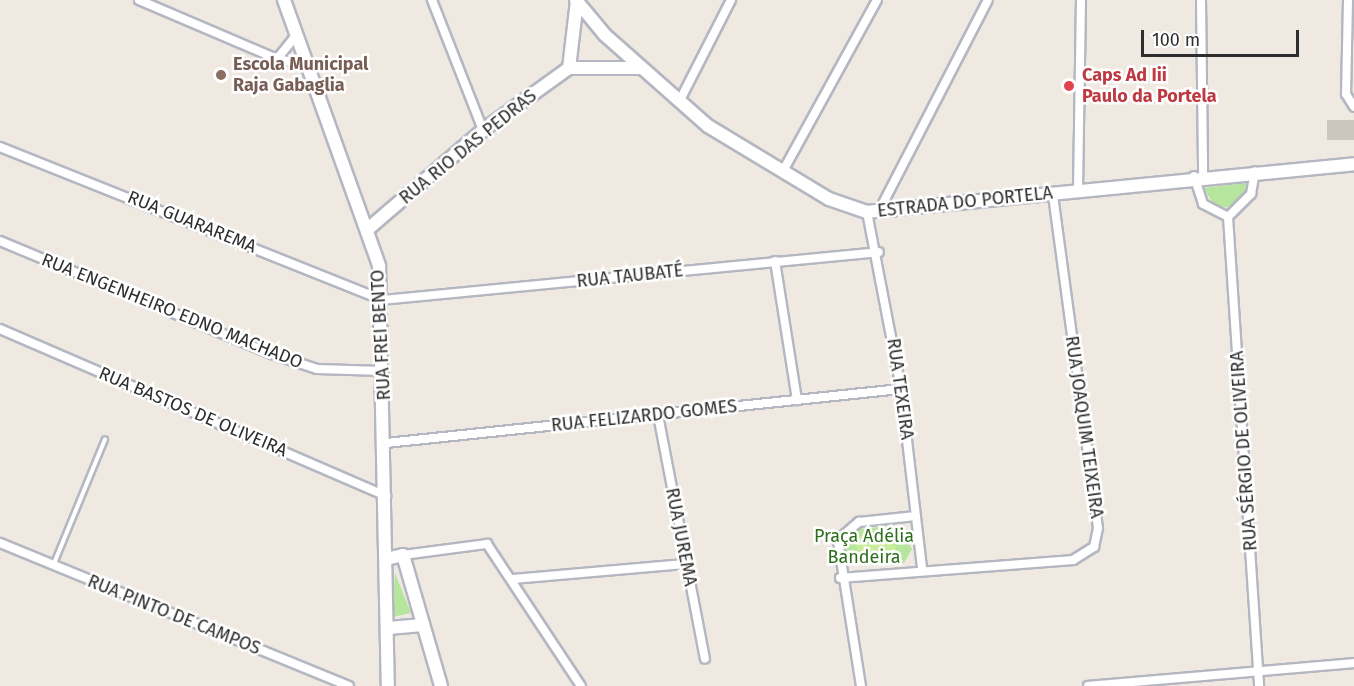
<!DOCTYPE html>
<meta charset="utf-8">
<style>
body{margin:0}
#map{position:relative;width:1354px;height:686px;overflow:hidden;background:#efe9e1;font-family:"Fira Sans",sans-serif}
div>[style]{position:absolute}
.green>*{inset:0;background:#b6e59e}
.pitch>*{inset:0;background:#c9ec9a;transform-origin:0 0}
.building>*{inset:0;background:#cbc7bf;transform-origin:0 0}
.roads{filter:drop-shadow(2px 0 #b4b7c1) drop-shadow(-2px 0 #b4b7c1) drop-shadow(0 2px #b4b7c1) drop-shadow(0 -2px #b4b7c1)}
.lane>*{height:4px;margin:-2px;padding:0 2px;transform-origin:2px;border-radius:2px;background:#fff}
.street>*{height:8px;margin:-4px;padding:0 4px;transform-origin:4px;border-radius:4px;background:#fff}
.secondary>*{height:12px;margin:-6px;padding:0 6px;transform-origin:6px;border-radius:6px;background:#fff}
.dots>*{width:16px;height:16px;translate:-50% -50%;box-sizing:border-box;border:3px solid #fff;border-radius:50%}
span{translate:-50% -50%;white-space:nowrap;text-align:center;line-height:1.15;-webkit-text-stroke:5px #fff;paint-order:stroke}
.education-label{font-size:18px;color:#785e54;font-weight:700}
.left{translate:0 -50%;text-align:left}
.health-label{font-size:18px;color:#be3a42;font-weight:700}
.street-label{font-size:18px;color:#2e2e2e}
.park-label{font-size:18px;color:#2c6e1b}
.scale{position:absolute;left:1141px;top:30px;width:158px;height:27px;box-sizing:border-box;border:3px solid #2e2e2e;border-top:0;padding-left:8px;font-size:18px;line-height:21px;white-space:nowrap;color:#2e2e2e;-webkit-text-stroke:4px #fff;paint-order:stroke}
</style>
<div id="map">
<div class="green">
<div style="clip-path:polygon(1247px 183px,1247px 193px,1229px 208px,1213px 204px,1204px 188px)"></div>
<div style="clip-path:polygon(899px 525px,912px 549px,904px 563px,847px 564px,841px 545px,849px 530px)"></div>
<div style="clip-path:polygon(395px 573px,411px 613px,392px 617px)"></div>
</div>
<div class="pitch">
<div style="left:894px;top:532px;width:24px;height:39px;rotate:83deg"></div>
</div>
<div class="building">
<div style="left:1327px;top:120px;width:27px;height:20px"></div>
</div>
<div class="roads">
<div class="lane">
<div style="left:53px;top:566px;width:137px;rotate:-67.7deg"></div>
</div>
<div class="street">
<div style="left:139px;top:0;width:150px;rotate:23.1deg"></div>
<div style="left:277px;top:59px;width:31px;rotate:11deg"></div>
<div style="left:432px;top:0;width:140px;rotate:68.6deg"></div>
<div style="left:1201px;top:0;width:175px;rotate:89.3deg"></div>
<div style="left:1348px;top:0;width:94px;rotate:91.2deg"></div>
<div style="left:1346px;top:94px;width:15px;rotate:58deg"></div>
<div style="left:277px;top:59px;width:32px;rotate:-51deg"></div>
<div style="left:679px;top:102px;width:114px;rotate:-63deg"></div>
<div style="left:0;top:147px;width:412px;rotate:21.8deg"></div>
<div style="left:382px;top:300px;width:499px;rotate:-5.5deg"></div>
<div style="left:783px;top:171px;width:195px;rotate:-61.2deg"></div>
<div style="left:1194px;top:176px;width:29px;rotate:72deg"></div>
<div style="left:1203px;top:204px;width:28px;rotate:27deg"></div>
<div style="left:1078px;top:190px;width:190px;rotate:-89.1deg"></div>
<div style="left:879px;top:211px;width:237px;rotate:-62.7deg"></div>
<div style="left:867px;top:212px;width:180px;rotate:79.1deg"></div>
<div style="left:901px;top:389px;width:181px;rotate:83.3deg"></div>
<div style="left:1228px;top:217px;width:470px;rotate:86.2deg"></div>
<div style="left:1228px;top:217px;width:33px;rotate:-45deg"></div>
<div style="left:1251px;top:194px;width:23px;rotate:-80deg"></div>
<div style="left:0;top:241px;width:295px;rotate:22.6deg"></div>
<div style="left:272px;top:354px;width:47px;rotate:18.4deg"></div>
<div style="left:317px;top:369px;width:66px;rotate:1.7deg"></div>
<div style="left:775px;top:261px;width:141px;rotate:81deg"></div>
<div style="left:0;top:329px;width:421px;rotate:23.4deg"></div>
<div style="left:658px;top:415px;width:248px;rotate:79.1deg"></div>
<div style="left:386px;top:443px;width:518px;rotate:-5.99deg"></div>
<div style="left:0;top:543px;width:377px;rotate:22.3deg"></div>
<div style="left:403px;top:555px;width:85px;rotate:-7.5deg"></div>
<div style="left:487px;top:544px;width:170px;rotate:56.5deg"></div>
<div style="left:840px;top:578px;width:234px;rotate:-4.4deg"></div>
<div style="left:1073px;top:560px;width:25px;rotate:-32deg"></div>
<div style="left:1094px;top:547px;width:19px;rotate:-78deg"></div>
<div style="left:1098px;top:528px;width:338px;rotate:-97.7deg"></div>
<div style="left:514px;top:579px;width:173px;rotate:-5deg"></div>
<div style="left:861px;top:686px;width:148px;rotate:-99deg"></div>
<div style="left:838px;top:540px;width:28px;rotate:-41deg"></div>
<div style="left:859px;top:522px;width:57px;rotate:-6deg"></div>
<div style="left:1088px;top:686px;width:267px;rotate:-4.9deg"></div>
</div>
<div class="secondary">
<div style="left:284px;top:0;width:282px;rotate:70.3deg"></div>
<div style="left:379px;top:266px;width:420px;rotate:88.8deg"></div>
<div style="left:576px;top:0;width:45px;rotate:50.4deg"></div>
<div style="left:605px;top:35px;width:137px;rotate:41.5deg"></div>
<div style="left:708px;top:126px;width:141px;rotate:31.1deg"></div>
<div style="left:829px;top:199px;width:40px;rotate:18.9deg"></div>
<div style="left:867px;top:212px;width:489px;rotate:-5.6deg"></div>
<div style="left:569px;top:68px;width:67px;rotate:-83.2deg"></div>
<div style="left:368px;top:229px;width:152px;rotate:-40.7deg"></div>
<div style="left:483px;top:130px;width:106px;rotate:-35.8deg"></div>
<div style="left:569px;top:68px;width:71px"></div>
<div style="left:386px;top:559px;width:17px;rotate:-13deg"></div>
<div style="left:403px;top:555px;width:136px;rotate:73.8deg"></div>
<div style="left:388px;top:628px;width:35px;rotate:-5deg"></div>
</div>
</div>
<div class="dots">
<div style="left:221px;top:75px;background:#8d6e63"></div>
<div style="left:1069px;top:86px;background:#e0444e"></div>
</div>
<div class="education-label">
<span class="left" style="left:233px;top:75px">Escola Municipal<br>Raja Gabaglia</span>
</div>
<div class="health-label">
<span class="left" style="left:1082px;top:86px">Caps Ad Iii<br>Paulo da Portela</span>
</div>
<div class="street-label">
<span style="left:468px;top:147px;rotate:-39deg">RUA RIO DAS PEDRAS</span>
<span style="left:965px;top:202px;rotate:-6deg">ESTRADA DO PORTELA</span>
<span style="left:192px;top:222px;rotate:22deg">RUA GUARAREMA</span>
<span style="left:630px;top:276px;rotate:-6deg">RUA TAUBATÉ</span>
<span style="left:172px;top:311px;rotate:22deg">RUA ENGENHEIRO EDNO MACHADO</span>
<span style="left:381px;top:335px;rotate:-93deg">RUA FREI BENTO</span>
<span style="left:900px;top:389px;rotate:82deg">RUA TEXEIRA</span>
<span style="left:193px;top:412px;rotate:23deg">RUA BASTOS DE OLIVEIRA</span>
<span style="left:644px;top:416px;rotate:-6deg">RUA FELIZARDO GOMES</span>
<span style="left:1084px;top:427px;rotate:82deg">RUA JOAQUIM TEIXEIRA</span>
<span style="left:1244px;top:451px;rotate:-94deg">RUA SÉRGIO DE OLIVEIRA</span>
<span style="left:681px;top:537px;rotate:79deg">RUA JUREMA</span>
<span style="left:174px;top:615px;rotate:22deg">RUA PINTO DE CAMPOS</span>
</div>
<div class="park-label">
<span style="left:864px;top:547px">Praça Adélia<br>Bandeira</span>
</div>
<div class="scale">100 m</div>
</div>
